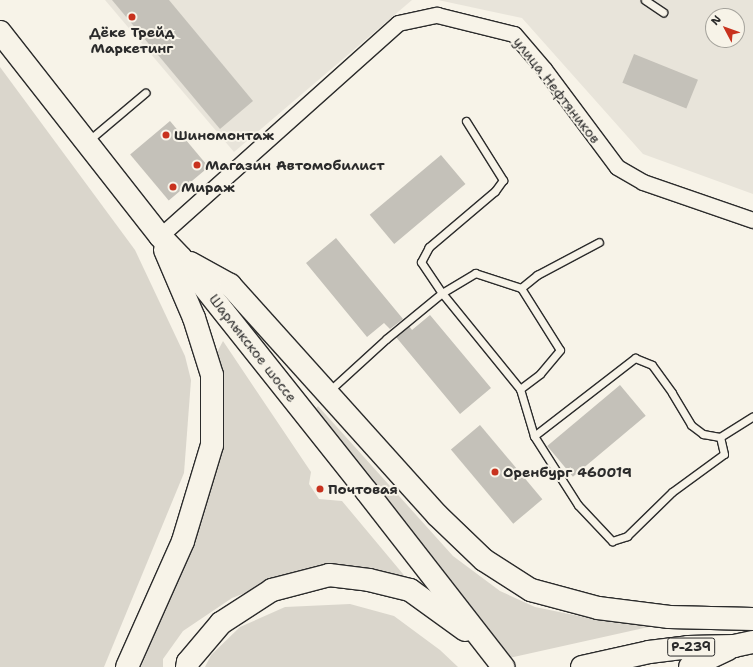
<!DOCTYPE html>
<meta charset="utf-8">
<style>
body{margin:0}
#map{position:relative;width:753px;height:667px;overflow:hidden;background:#f7f3e8;font-family:"Shantell Sans",sans-serif}
div>[style]{position:absolute}
.built>*{inset:0;background:#e8e4da}
.green>*{inset:0;background:#dad6cc}
.building>*{inset:0;background:#c4c1b9;transform-origin:0 0}
.roads{filter:drop-shadow(1px 0 #2b2b2b) drop-shadow(-1px 0 #2b2b2b) drop-shadow(0 1px #2b2b2b) drop-shadow(0 -1px #2b2b2b)}
.lane>*{height:7px;margin:-3.5px;padding:0 3.5px;transform-origin:3.5px;border-radius:3.5px;background:#f7f3e8}
.street>*{height:15px;margin:-7.5px;padding:0 7.5px;transform-origin:7.5px;border-radius:7.5px;background:#f7f3e8}
.primary>*{height:22px;margin:-11px;padding:0 11px;transform-origin:11px;border-radius:11px;background:#f7f3e8}
.highway>*{height:22px;margin:-11px;padding:0 11px;transform-origin:11px;border-radius:11px;background:#f7f3e8}
.dots>*{width:11px;height:11px;translate:-50% -50%;box-sizing:border-box;border:2px solid #f7f3e8;border-radius:50%}
span{translate:-50% -50%;white-space:nowrap;text-align:center;line-height:1.15;-webkit-text-stroke:4px #f7f3e8;paint-order:stroke}
.shield-label span{padding:1px 3px;background:#f7f3e8;border:1px solid;border-radius:3px;-webkit-text-stroke-width:0}
.shield-label{font-size:13px;color:#2b2b2b;font-weight:700}
.poi-label{font-size:14px;color:#2b2b2b;font-weight:700}
.left{translate:0 -50%;text-align:left}
.street-label{font-size:14px;color:#2b2b2b}
.north{position:absolute;left:705px;top:8px;width:40px;height:40px;box-sizing:border-box;background:#f7f3e8;border:1px solid #a5a39c;border-radius:50%;rotate:311deg;font-size:11px;font-weight:700;line-height:16px;text-align:center;color:#2b2b2b}
.north::after{content:'';display:block;margin:auto;width:14px;height:18px;background:#c8321e;clip-path:polygon(50% 0,100% 100%,50% 72%,0 100%)}
</style>
<div id="map">
<div class="built">
<div style="clip-path:polygon(105px 0,412px 0,234px 152px)"></div>
<div style="clip-path:polygon(evenodd,438px 0,753px 0,753px 194px,643px 154px,522px 18px,438px 0,713px 16px,737px 16px,737px 40px,713px 40px,713px 16px)"></div>
</div>
<div class="green">
<div style="clip-path:polygon(0 67px,135px 250px,185px 356px,191px 380px,184px 473px,104px 667px,0 667px)"></div>
<div style="clip-path:polygon(223px 341px,311px 472px,309px 484px,319px 499px,342px 501px,408px 580px,304px 570px,232px 598px,183px 631px,163px 659px,163px 667px,141px 667px,196px 531px,214px 358px)"></div>
<div style="clip-path:polygon(318px 406px,453px 556px,500px 591px,535px 607px,603px 621px,671px 622px,505px 659px,314px 411px)"></div>
<div style="clip-path:polygon(350px 604px,394px 616px,440px 650px,458px 667px,205px 667px,211px 655px,240px 627px,285px 607px)"></div>
</div>
<div class="building">
<div style="clip-path:polygon(112px 0,169px 0,253px 101px,220px 129px)"></div>
<div style="left:634px;top:54px;width:69px;height:31px;rotate:22deg"></div>
<div style="left:170px;top:121px;width:60px;height:52px;rotate:50deg"></div>
<div style="left:441px;top:155px;width:38px;height:93px;rotate:50deg"></div>
<div style="clip-path:polygon(336px 238px,403px 319px,390px 329px,384px 323px,367px 337px,306px 263px)"></div>
<div style="clip-path:polygon(430px 315px,491px 388px,460px 414px,396px 337px,409px 326px,412px 330px)"></div>
<div style="left:620px;top:385px;width:40px;height:95px;rotate:50deg"></div>
<div style="left:480px;top:425px;width:97px;height:38px;rotate:50deg"></div>
</div>
<div class="roads">
<div class="lane">
<div style="left:645px;top:0;width:22px;rotate:34deg"></div>
<div style="left:466px;top:121px;width:70px;rotate:57.9deg"></div>
<div style="left:503px;top:180px;width:14px;rotate:126deg"></div>
<div style="left:495px;top:191px;width:87px;rotate:139.7deg"></div>
<div style="left:429px;top:247px;width:17px;rotate:118deg"></div>
<div style="left:421px;top:262px;width:37px;rotate:56deg"></div>
<div style="left:442px;top:293px;width:124px;rotate:50.9deg"></div>
<div style="left:88px;top:141px;width:75px;rotate:-40.1deg"></div>
<div style="left:521px;top:288px;width:21px;rotate:-39deg"></div>
<div style="left:537px;top:275px;width:70px;rotate:-28deg"></div>
<div style="left:328px;top:392px;width:79px;rotate:-42.4deg"></div>
<div style="left:386px;top:339px;width:72px;rotate:-39.4deg"></div>
<div style="left:442px;top:293px;width:39px;rotate:-31deg"></div>
<div style="left:475px;top:273px;width:48px;rotate:18.1deg"></div>
<div style="left:521px;top:288px;width:73px;rotate:57.8deg"></div>
<div style="left:560px;top:350px;width:31px;rotate:130deg"></div>
<div style="left:540px;top:374px;width:25px;rotate:143deg"></div>
<div style="left:520px;top:389px;width:49px;rotate:73.4deg"></div>
<div style="left:534px;top:436px;width:128px;rotate:-37.7deg"></div>
<div style="left:635px;top:358px;width:18px;rotate:22deg"></div>
<div style="left:652px;top:365px;width:34px;rotate:54deg"></div>
<div style="left:672px;top:393px;width:37px;rotate:59deg"></div>
<div style="left:691px;top:425px;width:15px;rotate:37deg"></div>
<div style="left:703px;top:434px;width:17px;rotate:10deg"></div>
<div style="left:534px;top:436px;width:82px;rotate:57.5deg"></div>
<div style="left:578px;top:505px;width:50px;rotate:46.6deg"></div>
<div style="left:612px;top:541px;width:16px;rotate:-18deg"></div>
<div style="left:627px;top:536px;width:63px;rotate:-44.4deg"></div>
<div style="left:672px;top:492px;width:64px;rotate:-36.2deg"></div>
<div style="left:724px;top:454px;width:17px;rotate:-103deg"></div>
<div style="left:720px;top:437px;width:39px;rotate:-32deg"></div>
</div>
<div class="street">
<div style="left:160px;top:236px;width:319px;rotate:-41.8deg"></div>
<div style="left:398px;top:23px;width:40px;rotate:-12deg"></div>
<div style="left:437px;top:15px;width:79px;rotate:13.9deg"></div>
<div style="left:514px;top:34px;width:46px;rotate:49.4deg"></div>
<div style="left:544px;top:69px;width:122px;rotate:53.3deg"></div>
<div style="left:617px;top:167px;width:30px;rotate:30deg"></div>
<div style="left:643px;top:182px;width:116px;rotate:19.1deg"></div>
</div>
<div class="primary">
<div style="left:0;top:32px;width:259px;rotate:51.9deg"></div>
<div style="left:160px;top:236px;width:30px;rotate:46deg"></div>
<div style="left:181px;top:258px;width:299px;rotate:51.5deg"></div>
<div style="left:367px;top:492px;width:222px;rotate:52.1deg"></div>
<div style="left:190px;top:263px;width:46px;rotate:28.8deg"></div>
<div style="left:230px;top:285px;width:309px;rotate:48deg"></div>
<div style="left:437px;top:515px;width:65px;rotate:43.8deg"></div>
<div style="left:484px;top:560px;width:56px;rotate:32.6deg"></div>
<div style="left:531px;top:590px;width:69px;rotate:15deg"></div>
<div style="left:598px;top:608px;width:72px;rotate:7.2deg"></div>
<div style="left:669px;top:617px;width:84px;rotate:1.4deg"></div>
<div style="left:127px;top:667px;width:138px;rotate:-66deg"></div>
<div style="left:183px;top:541px;width:100px;rotate:-73.2deg"></div>
<div style="left:212px;top:445px;width:70px;rotate:-90deg"></div>
<div style="left:212px;top:375px;width:60px;rotate:-107.5deg"></div>
<div style="left:194px;top:318px;width:74px;rotate:-113.1deg"></div>
<div style="left:187px;top:667px;width:5px;rotate:-79deg"></div>
<div style="left:188px;top:662px;width:51px;rotate:-49.8deg"></div>
<div style="left:221px;top:623px;width:61px;rotate:-32.9deg"></div>
<div style="left:272px;top:590px;width:59px;rotate:-14.7deg"></div>
<div style="left:329px;top:575px;width:40px;rotate:7.1deg"></div>
<div style="left:369px;top:580px;width:42px;rotate:13.7deg"></div>
<div style="left:410px;top:590px;width:68px;rotate:36deg"></div>
</div>
<div class="highway">
<div style="left:582px;top:667px;width:69px;rotate:-12.6deg"></div>
<div style="left:649px;top:652px;width:39px;rotate:-7deg"></div>
<div style="left:688px;top:647px;width:46px;rotate:-1.2deg"></div>
<div style="left:734px;top:646px;width:19px;rotate:-12deg"></div>
<div style="left:690px;top:667px;width:42px;rotate:-25.3deg"></div>
</div>
</div>
<div class="dots">
<div style="left:132px;top:17px;background:#c8321e"></div>
<div style="left:166px;top:135px;background:#c8321e"></div>
<div style="left:197px;top:165px;background:#c8321e"></div>
<div style="left:173px;top:187px;background:#c8321e"></div>
<div style="left:495px;top:472px;background:#c8321e"></div>
<div style="left:320px;top:489px;background:#c8321e"></div>
</div>
<div class="shield-label">
<span style="left:691px;top:647px">Р-239</span>
</div>
<div class="poi-label">
<span style="left:132px;top:40px">Дёке Трейд<br>Маркетинг</span>
<span class="left" style="left:174px;top:135px">Шиномонтаж</span>
<span class="left" style="left:205px;top:165px">Магазин Автомобилист</span>
<span class="left" style="left:181px;top:187px">Мираж</span>
<span class="left" style="left:503px;top:472px">Оренбург 460019</span>
<span class="left" style="left:328px;top:489px">Почтовая</span>
</div>
<div class="street-label">
<span style="left:557px;top:90px;rotate:52deg">улица Нефтяников</span>
<span style="left:253px;top:348px;rotate:52deg">Шарлыкское шоссе</span>
</div>
<div class="north">N</div>
</div>
